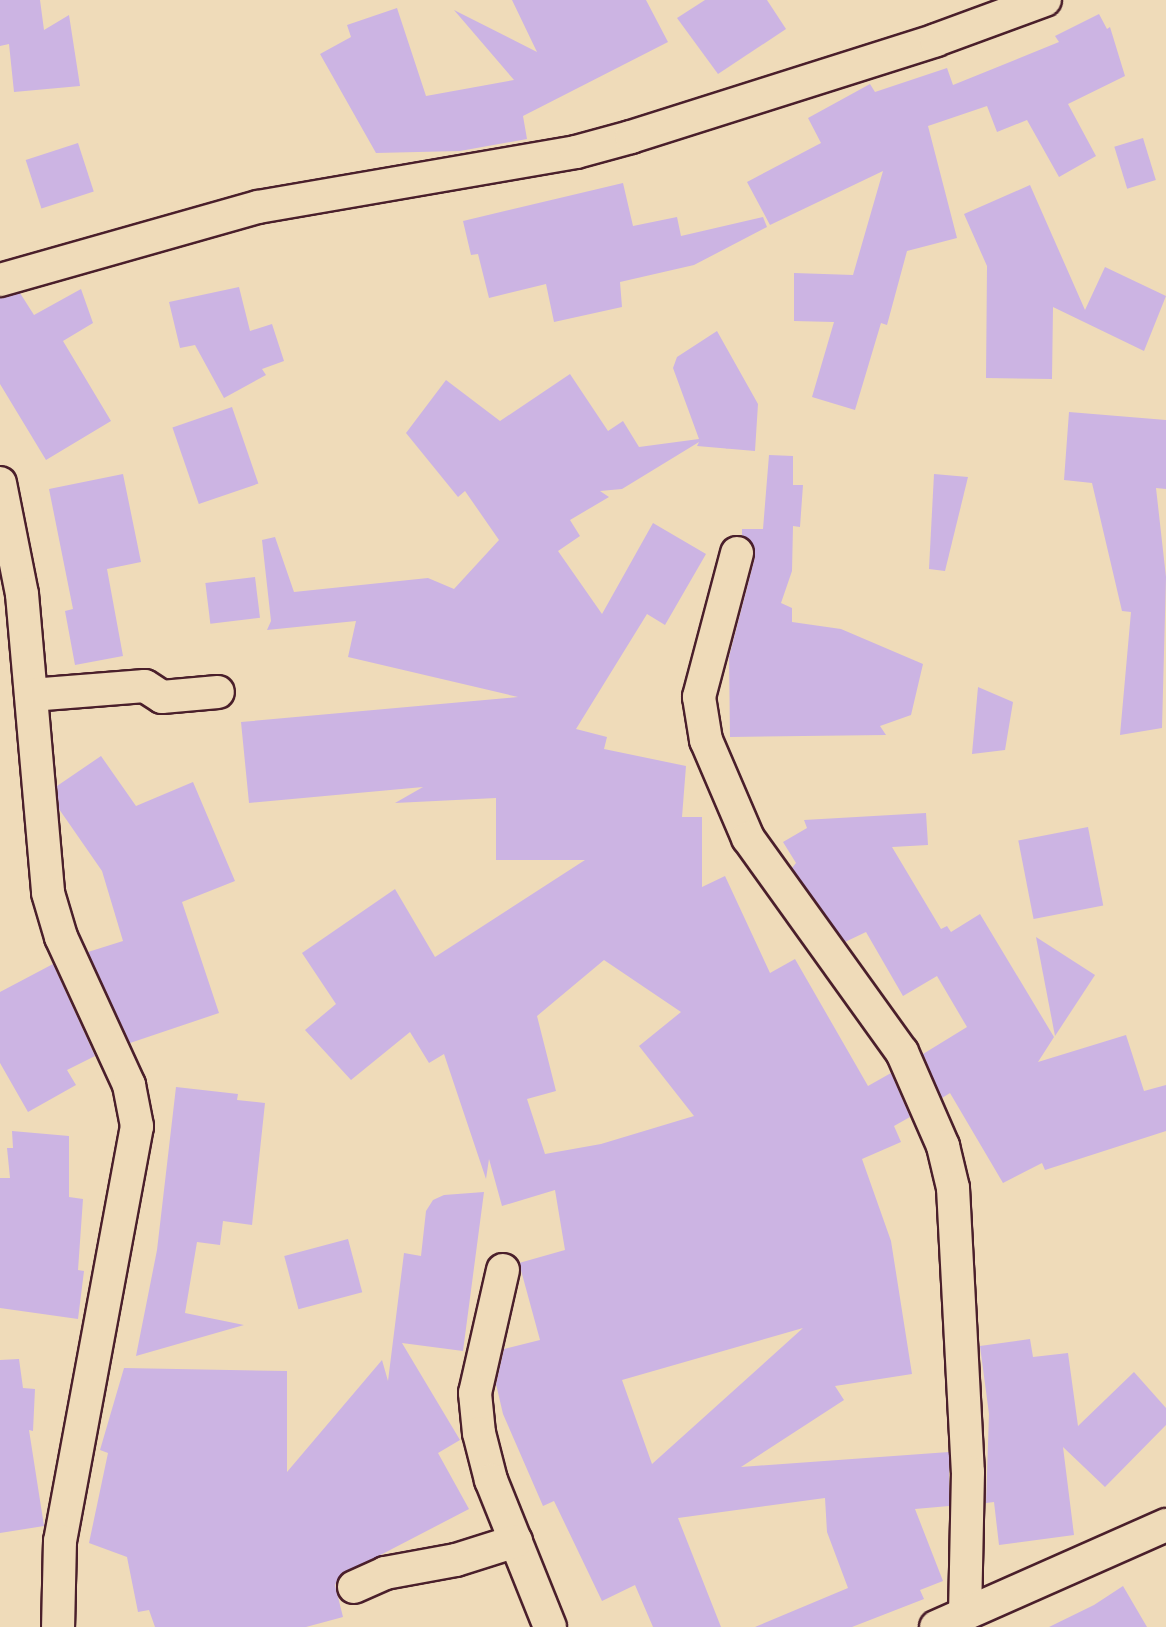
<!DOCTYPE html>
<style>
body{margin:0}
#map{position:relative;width:1166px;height:1627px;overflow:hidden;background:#efdbb9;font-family:Dekko,sans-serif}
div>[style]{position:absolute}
.building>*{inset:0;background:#ccb4e3;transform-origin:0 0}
.roads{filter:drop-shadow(2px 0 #4a1f2b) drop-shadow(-2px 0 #4a1f2b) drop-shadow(0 2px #4a1f2b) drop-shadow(0 -2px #4a1f2b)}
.minor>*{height:32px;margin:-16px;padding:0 16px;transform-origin:16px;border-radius:16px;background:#efdbb9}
span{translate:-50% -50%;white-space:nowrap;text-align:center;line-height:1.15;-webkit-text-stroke:6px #efdbb9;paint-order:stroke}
</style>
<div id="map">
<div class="building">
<div style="clip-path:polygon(0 0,40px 0,44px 30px,69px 15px,80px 86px,14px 92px,9px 44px,0 46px)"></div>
<div style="clip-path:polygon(512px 0,646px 0,668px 42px,523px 116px,527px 139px,460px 151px,376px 153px,320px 54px,351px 37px,347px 25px,397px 8px,426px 96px,514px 80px,454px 10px,537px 52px)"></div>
<div style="clip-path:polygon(705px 0,767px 0,786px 29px,718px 74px,677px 18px)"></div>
<div style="clip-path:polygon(1099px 14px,1107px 29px,1110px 27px,1125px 76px,1068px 104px,1096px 156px,1059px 177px,1027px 120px,997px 132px,987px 106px,928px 126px,957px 238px,907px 251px,887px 325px,881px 323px,855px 410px,812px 397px,834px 322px,794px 321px,794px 273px,853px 275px,883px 171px,770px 225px,747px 182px,821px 143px,808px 118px,870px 84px,875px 92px,947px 68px,953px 85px,1059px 42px,1055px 36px)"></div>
<div style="left:1143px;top:138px;width:44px;height:30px;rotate:73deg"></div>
<div style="left:78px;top:143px;width:51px;height:55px;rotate:72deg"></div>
<div style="clip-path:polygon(623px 183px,633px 226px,677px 217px,681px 236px,763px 217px,767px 227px,694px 265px,620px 282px,622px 307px,554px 322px,546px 284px,489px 298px,478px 254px,471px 255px,463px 221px)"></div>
<div style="clip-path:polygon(1030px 185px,1085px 310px,1105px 267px,1166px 296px,1144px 351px,1053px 307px,1052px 379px,986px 378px,987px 266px,964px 214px)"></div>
<div style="clip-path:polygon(239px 287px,250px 331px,272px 324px,284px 361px,262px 369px,266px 375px,224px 398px,195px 345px,180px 348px,169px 302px)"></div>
<div style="clip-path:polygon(81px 289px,93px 323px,63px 341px,111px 421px,46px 460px,0 384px,0 298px,20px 293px,34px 315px)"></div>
<div style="clip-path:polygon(evenodd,717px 331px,758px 404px,755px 451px,697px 446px,699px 442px,622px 489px,600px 491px,609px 497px,570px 520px,580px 536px,558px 551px,602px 614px,653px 523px,706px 554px,665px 625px,647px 614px,576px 729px,607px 737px,604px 749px,686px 766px,682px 817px,702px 817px,702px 887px,725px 876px,770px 973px,795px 959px,868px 1086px,891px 1073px,910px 1117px,894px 1126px,901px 1142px,862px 1159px,891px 1241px,912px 1374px,835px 1386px,844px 1400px,741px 1467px,949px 1452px,949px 1506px,915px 1509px,943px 1581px,920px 1590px,924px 1599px,852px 1627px,755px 1627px,848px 1588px,827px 1532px,825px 1498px,678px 1518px,721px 1627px,653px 1627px,635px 1585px,602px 1601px,554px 1501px,543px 1506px,503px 1414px,496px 1384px,504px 1349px,540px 1340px,519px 1263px,565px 1250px,555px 1190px,502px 1206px,489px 1159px,486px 1179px,444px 1054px,429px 1063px,410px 1032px,351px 1080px,305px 1030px,336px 1004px,302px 953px,395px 889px,435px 957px,585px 860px,496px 860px,496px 798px,395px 803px,423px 787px,249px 803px,241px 722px,518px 697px,348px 657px,356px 621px,267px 630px,271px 621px,262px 540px,275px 537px,294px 592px,428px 578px,454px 589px,499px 540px,465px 491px,458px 497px,406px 433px,446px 380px,500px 421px,570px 374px,608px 431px,623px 421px,639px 447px,699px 439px,673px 368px,677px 357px,717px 331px,604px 960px,681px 1012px,639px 1046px,694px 1116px,601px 1144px,545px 1154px,527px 1099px,556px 1091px,537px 1016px,604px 960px,717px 331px,803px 1328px,652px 1464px,622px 1380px,803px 1328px)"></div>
<div style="left:232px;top:407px;width:81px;height:63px;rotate:71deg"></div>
<div style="clip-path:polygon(1069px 412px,1166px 420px,1166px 489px,1156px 488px,1166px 577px,1162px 728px,1120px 735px,1131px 612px,1122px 611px,1092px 483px,1064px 480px)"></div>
<div style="clip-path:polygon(769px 455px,793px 456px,793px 485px,803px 485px,800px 527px,793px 526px,792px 571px,781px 603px,792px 608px,792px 622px,841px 629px,923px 664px,911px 715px,880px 726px,886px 735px,730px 737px,729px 657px,755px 557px,754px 548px,742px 535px,742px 529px,763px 529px)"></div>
<div style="clip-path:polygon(123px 474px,141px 562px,107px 569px,123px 656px,75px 665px,65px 611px,73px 609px,49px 489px)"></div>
<div style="clip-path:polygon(934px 474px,968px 477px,945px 571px,929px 569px)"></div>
<div style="left:255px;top:577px;width:41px;height:50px;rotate:83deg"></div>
<div style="clip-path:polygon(978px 687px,1013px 702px,1005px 750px,972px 754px)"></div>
<div style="clip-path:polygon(101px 756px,136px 806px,193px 782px,235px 881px,182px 902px,219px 1013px,130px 1043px,88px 952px,123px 941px,102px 871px,59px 809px,57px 786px)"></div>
<div style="clip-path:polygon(926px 813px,928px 845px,892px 847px,941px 929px,947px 926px,951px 932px,980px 914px,1054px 1037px,1038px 1062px,1126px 1035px,1144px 1091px,1166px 1085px,1166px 1131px,1045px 1170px,1042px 1163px,1003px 1183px,950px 1093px,942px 1098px,923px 1054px,967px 1027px,937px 976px,903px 996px,866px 932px,845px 942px,792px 868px,796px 863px,783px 842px,807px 828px,804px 820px)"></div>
<div style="left:1088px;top:827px;width:80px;height:71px;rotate:79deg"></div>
<div style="clip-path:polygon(1036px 937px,1095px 975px,1055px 1036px)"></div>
<div style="clip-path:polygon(53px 964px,95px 1056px,67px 1070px,76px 1085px,28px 1112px,0 1063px,0 992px)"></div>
<div style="clip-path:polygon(176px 1087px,238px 1094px,237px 1100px,265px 1103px,252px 1225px,223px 1221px,220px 1245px,197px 1242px,185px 1313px,244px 1325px,136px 1356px,157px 1250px)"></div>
<div style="clip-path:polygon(12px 1131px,69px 1136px,69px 1197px,83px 1199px,78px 1270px,84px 1271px,78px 1319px,0 1308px,0 1178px,10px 1178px,7px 1148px,13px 1148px)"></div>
<div style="clip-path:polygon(484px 1192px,463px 1351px,402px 1343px,460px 1440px,438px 1453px,469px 1509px,340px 1576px,335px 1585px,343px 1617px,306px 1627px,155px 1627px,149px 1610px,138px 1612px,127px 1557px,89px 1543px,108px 1453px,100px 1450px,124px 1368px,287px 1371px,287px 1472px,382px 1360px,388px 1381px,404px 1253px,421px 1256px,426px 1211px,433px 1200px,444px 1195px)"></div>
<div style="left:348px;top:1239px;width:55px;height:66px;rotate:75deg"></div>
<div style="clip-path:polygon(1030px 1339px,1033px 1357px,1068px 1353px,1078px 1426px,1134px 1372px,1166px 1408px,1166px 1425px,1105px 1487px,1063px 1447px,1074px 1535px,999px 1545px,994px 1502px,986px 1503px,989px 1414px,980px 1346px)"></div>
<div style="clip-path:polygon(19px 1359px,23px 1388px,35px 1389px,33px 1431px,29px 1430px,44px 1526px,0 1533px,0 1360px)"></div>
<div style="clip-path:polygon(1123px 1586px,1147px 1627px,1049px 1627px,1094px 1605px)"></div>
</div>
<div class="roads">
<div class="minor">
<div style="left:0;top:280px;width:268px;rotate:-15.8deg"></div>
<div style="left:258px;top:207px;width:323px;rotate:-9.8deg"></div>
<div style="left:576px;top:152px;width:57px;rotate:-15.3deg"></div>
<div style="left:631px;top:137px;width:320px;rotate:-17.6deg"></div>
<div style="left:936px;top:40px;width:116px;rotate:-20.2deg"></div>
<div style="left:0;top:483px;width:113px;rotate:78.8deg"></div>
<div style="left:22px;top:594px;width:300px;rotate:85deg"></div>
<div style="left:48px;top:893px;width:46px;rotate:73.5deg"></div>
<div style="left:61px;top:937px;width:163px;rotate:65.3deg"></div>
<div style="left:129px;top:1085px;width:42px;rotate:79deg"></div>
<div style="left:137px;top:1126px;width:422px;rotate:100.5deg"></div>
<div style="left:60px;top:1541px;width:86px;rotate:91.3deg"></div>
<div style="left:737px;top:553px;width:149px;rotate:104.8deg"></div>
<div style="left:699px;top:697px;width:44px;rotate:80.8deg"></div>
<div style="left:706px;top:740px;width:107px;rotate:66.8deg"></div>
<div style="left:748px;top:838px;width:264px;rotate:54.3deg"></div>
<div style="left:902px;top:1052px;width:103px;rotate:66.4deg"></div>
<div style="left:943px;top:1146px;width:43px;rotate:76.6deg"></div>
<div style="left:953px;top:1188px;width:284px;rotate:87deg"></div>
<div style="left:968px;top:1472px;width:142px;rotate:91.2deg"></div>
<div style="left:31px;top:695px;width:114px;rotate:-4.5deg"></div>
<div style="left:145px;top:686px;width:20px;rotate:33deg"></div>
<div style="left:162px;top:697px;width:56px;rotate:-5.1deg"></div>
<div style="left:503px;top:1270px;width:126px;rotate:102.8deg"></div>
<div style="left:475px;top:1393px;width:40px;rotate:84.3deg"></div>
<div style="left:479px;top:1433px;width:49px;rotate:75.7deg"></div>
<div style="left:491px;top:1480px;width:158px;rotate:68.1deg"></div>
<div style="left:354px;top:1587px;width:34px;rotate:-24deg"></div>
<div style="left:385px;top:1573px;width:72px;rotate:-10.4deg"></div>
<div style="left:456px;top:1560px;width:63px;rotate:-17.6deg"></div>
<div style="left:936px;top:1627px;width:252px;rotate:-23.9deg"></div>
</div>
</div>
</div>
